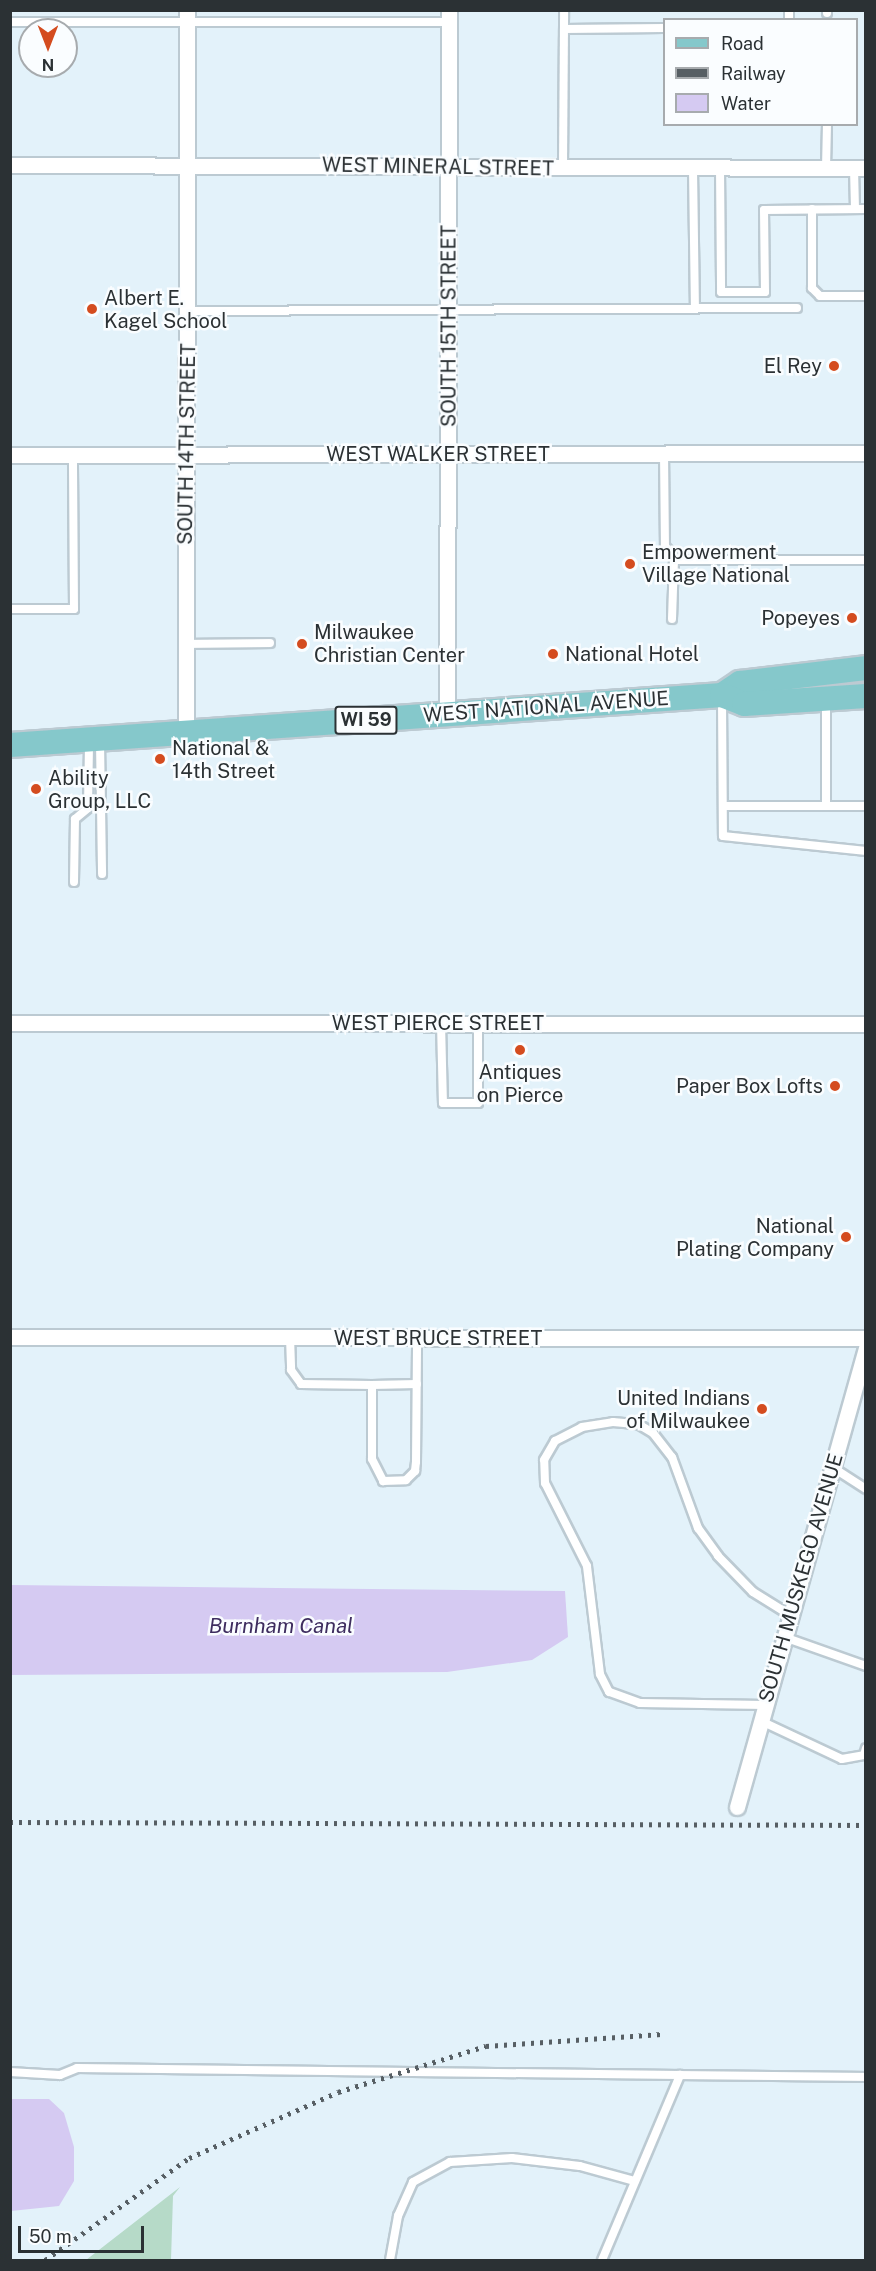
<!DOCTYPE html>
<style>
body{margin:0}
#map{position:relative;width:876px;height:2271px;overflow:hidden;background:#e3f2fa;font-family:"Public Sans",sans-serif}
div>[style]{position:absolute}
.green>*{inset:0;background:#b6dac8}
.water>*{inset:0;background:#d5caf2}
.roads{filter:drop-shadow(2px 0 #bccad2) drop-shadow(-2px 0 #bccad2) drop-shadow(0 2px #bccad2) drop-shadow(0 -2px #bccad2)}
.lane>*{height:8px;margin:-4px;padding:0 4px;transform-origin:4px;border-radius:4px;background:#fff}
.street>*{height:15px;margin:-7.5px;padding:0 7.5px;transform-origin:7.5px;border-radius:7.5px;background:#fff}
.primary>*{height:24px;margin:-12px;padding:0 12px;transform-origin:12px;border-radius:12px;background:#85c8cb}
.rail>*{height:4.5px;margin-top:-2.25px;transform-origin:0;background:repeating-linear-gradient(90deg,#575f64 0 3px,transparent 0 9px)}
.dots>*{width:16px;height:16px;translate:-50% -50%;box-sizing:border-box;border:3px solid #fafdff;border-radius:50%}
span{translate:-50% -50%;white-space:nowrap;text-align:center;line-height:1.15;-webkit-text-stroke:5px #fafdff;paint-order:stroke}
.shield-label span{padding:2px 4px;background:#fafdff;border:2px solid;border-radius:4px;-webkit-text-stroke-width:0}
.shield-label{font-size:18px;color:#2b3134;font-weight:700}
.street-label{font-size:20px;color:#2b3134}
.poi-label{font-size:20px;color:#2b3134}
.left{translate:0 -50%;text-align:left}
.right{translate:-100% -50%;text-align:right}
.water-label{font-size:21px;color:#3e2d5f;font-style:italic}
.frame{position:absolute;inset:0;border:12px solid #2b3134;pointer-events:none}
.legend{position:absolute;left:663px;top:18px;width:195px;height:108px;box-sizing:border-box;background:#fafdff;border:2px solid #a7abae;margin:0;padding:8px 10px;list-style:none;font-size:18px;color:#2b3134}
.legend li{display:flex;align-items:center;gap:12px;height:30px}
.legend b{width:30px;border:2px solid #a7abae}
.north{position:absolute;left:18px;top:18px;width:60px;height:60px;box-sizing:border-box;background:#fafdff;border:2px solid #a7abae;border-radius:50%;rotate:180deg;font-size:16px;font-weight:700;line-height:24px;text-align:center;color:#2b3134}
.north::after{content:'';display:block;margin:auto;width:21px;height:27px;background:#d44c1f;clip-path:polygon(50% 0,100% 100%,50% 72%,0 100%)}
.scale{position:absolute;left:18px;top:2226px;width:126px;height:27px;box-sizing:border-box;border:3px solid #2b3134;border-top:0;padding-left:8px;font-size:18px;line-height:21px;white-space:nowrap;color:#2b3134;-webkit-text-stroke:4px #fafdff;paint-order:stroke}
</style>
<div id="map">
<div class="green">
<div style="clip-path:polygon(180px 2187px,173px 2196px,171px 2260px,86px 2260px)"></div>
</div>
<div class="water">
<div style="clip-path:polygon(11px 1585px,565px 1591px,568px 1637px,532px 1660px,447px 1672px,11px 1675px)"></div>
<div style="clip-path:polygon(11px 2099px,49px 2099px,64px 2113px,74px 2147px,74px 2181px,59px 2206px,11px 2211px)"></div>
</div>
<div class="roads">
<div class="lane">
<div style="left:827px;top:13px;width:3px;rotate:-90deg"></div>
<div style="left:789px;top:20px;width:10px;rotate:-90deg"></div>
<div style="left:10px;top:22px;width:439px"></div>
<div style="left:564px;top:29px;width:100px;rotate:-0.6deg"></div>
<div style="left:563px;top:168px;width:158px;rotate:-89.6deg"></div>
<div style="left:720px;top:168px;width:124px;rotate:89.5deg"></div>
<div style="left:721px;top:292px;width:44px"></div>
<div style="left:765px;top:292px;width:82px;rotate:-90.7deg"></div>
<div style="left:764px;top:210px;width:102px;rotate:-0.6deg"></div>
<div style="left:826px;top:168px;width:44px;rotate:-88.7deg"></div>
<div style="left:854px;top:168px;width:41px;rotate:88.6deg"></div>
<div style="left:693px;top:169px;width:139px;rotate:89.2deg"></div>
<div style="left:812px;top:209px;width:79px;rotate:90deg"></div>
<div style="left:812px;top:288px;width:11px;rotate:45deg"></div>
<div style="left:820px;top:296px;width:46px"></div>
<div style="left:188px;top:311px;width:609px;rotate:-0.28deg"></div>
<div style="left:664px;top:453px;width:93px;rotate:89.4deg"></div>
<div style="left:665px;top:546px;width:18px;rotate:49deg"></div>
<div style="left:677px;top:560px;width:189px"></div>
<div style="left:10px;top:609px;width:64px"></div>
<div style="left:74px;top:609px;width:154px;rotate:-90.4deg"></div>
<div style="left:672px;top:619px;width:61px;rotate:-88.1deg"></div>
<div style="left:185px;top:644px;width:85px;rotate:-0.7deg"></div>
<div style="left:722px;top:700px;width:136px;rotate:89.6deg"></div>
<div style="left:723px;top:836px;width:144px;rotate:6deg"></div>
<div style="left:100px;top:742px;width:132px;rotate:89.1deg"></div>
<div style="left:723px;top:806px;width:143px"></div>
<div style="left:826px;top:806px;width:104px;rotate:-90deg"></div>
<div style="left:74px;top:882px;width:63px;rotate:-89.1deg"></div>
<div style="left:75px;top:819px;width:17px;rotate:-40deg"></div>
<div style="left:88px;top:808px;width:65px;rotate:-89.1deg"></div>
<div style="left:441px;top:1023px;width:80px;rotate:88.6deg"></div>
<div style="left:443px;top:1103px;width:35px"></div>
<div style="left:478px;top:1103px;width:80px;rotate:-90deg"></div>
<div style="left:290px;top:1337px;width:33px;rotate:88deg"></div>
<div style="left:291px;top:1370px;width:17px;rotate:54deg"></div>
<div style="left:301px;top:1384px;width:71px;rotate:0.8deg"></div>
<div style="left:417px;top:1384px;width:45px;rotate:178.7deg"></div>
<div style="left:372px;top:1385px;width:74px;rotate:90deg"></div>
<div style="left:372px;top:1459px;width:25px;rotate:63deg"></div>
<div style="left:383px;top:1481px;width:23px;rotate:-2deg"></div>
<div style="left:406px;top:1480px;width:13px;rotate:-45deg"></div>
<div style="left:415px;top:1471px;width:9px;rotate:-84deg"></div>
<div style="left:416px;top:1462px;width:125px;rotate:-89.5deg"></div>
<div style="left:832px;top:1467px;width:40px;rotate:32.9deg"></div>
<div style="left:784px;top:1637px;width:87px;rotate:19.5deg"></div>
<div style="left:765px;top:1705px;width:125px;rotate:-179.1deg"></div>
<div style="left:640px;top:1703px;width:33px;rotate:-160deg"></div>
<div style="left:609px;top:1692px;width:20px;rotate:-117deg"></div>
<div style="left:600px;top:1674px;width:109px;rotate:-96.9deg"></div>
<div style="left:587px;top:1566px;width:93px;rotate:-116.8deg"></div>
<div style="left:545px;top:1483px;width:23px;rotate:-92deg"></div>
<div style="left:544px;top:1460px;width:22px;rotate:-60deg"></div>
<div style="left:555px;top:1441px;width:30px;rotate:-27deg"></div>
<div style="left:582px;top:1427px;width:31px;rotate:-9deg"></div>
<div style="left:613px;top:1422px;width:25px;rotate:5deg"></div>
<div style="left:638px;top:1424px;width:17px;rotate:31deg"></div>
<div style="left:653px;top:1433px;width:31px;rotate:52deg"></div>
<div style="left:672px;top:1457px;width:76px;rotate:69.9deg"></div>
<div style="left:698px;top:1528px;width:34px;rotate:54deg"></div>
<div style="left:718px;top:1556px;width:50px;rotate:45.8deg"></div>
<div style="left:753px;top:1592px;width:44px;rotate:31.9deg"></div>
<div style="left:761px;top:1721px;width:89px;rotate:25.1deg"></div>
<div style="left:842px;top:1759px;width:22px;rotate:-10deg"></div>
<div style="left:864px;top:1755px;width:7px;rotate:-74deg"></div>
<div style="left:10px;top:2072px;width:50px;rotate:3.4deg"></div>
<div style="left:60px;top:2075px;width:18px;rotate:-22deg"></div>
<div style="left:77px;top:2068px;width:603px;rotate:0.67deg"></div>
<div style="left:390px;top:2260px;width:45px;rotate:-79.7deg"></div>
<div style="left:398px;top:2216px;width:37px;rotate:-66deg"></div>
<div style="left:413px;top:2182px;width:42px;rotate:-28.4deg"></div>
<div style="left:450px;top:2162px;width:62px;rotate:-3.7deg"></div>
<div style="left:512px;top:2158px;width:68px;rotate:6.7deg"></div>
<div style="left:580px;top:2166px;width:57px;rotate:15.3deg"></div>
<div style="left:602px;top:2260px;width:201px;rotate:-67.1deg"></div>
<div style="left:680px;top:2075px;width:186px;rotate:0.6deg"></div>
</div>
<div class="street">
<div style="left:10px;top:165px;width:856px;rotate:0.2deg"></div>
<div style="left:10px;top:455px;width:856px;rotate:-0.13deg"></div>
<div style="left:447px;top:714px;width:704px;rotate:-89.84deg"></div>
<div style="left:186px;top:734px;width:724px;rotate:-89.92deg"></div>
<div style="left:10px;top:1023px;width:856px;rotate:0.07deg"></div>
<div style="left:10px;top:1337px;width:856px;rotate:0.07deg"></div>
<div style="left:737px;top:1807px;width:477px;rotate:-74.3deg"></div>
</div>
<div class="primary">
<div style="left:722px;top:695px;width:22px;rotate:-34deg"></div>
<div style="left:740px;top:683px;width:127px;rotate:-6.8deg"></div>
<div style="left:10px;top:745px;width:714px;rotate:-4.02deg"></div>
<div style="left:722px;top:695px;width:24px;rotate:22deg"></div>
<div style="left:744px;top:704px;width:122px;rotate:-3.8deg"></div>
</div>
</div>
<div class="rail">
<div style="left:10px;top:1822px;width:856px;rotate:0.2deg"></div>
<div style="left:45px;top:2260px;width:176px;rotate:-35.3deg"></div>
<div style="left:189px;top:2158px;width:163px;rotate:-23.9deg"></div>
<div style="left:338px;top:2092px;width:155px;rotate:-17.3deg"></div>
<div style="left:486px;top:2046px;width:176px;rotate:-3.9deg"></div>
</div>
<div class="dots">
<div style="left:92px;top:309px;background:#d44c1f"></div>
<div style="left:834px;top:366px;background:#d44c1f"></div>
<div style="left:630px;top:564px;background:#d44c1f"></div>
<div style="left:852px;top:618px;background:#d44c1f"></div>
<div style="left:302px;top:644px;background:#d44c1f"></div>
<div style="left:553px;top:654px;background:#d44c1f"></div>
<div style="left:160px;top:759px;background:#d44c1f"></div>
<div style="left:36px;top:789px;background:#d44c1f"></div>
<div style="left:520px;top:1050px;background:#d44c1f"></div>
<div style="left:835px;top:1086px;background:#d44c1f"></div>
<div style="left:846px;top:1237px;background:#d44c1f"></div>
<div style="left:762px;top:1409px;background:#d44c1f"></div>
</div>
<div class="shield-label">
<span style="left:366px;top:720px">WI 59</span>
</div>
<div class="street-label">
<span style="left:438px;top:167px;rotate:1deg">WEST MINERAL STREET</span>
<span style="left:449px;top:326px;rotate:-90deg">SOUTH 15TH STREET</span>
<span style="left:187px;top:444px;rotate:-89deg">SOUTH 14TH STREET</span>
<span style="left:438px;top:454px">WEST WALKER STREET</span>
<span style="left:546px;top:707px;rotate:-4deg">WEST NATIONAL AVENUE</span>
<span style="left:438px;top:1023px">WEST PIERCE STREET</span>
<span style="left:438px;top:1338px">WEST BRUCE STREET</span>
<span style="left:801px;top:1578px;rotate:-74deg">SOUTH MUSKEGO AVENUE</span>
</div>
<div class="poi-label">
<span class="left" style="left:104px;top:310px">Albert E.<br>Kagel School</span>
<span class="right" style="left:822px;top:366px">El Rey</span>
<span class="left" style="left:642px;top:564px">Empowerment<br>Village National</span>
<span class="right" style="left:840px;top:618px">Popeyes</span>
<span class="left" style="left:314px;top:644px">Milwaukee<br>Christian Center</span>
<span class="left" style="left:565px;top:654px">National Hotel</span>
<span class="left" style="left:172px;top:760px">National &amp;<br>14th Street</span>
<span class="left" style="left:48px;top:790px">Ability<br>Group, LLC</span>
<span style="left:520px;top:1084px">Antiques<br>on Pierce</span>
<span class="right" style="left:823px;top:1086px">Paper Box Lofts</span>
<span class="right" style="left:834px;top:1238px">National<br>Plating Company</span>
<span class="right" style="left:750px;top:1410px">United Indians<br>of Milwaukee</span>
</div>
<div class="water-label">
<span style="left:281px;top:1626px">Burnham Canal</span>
</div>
<div class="frame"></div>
<ul class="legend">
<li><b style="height:8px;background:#85c8cb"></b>Road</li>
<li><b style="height:8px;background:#575f64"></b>Railway</li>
<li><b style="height:16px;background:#d5caf2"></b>Water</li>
</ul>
<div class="north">N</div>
<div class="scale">50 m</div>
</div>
